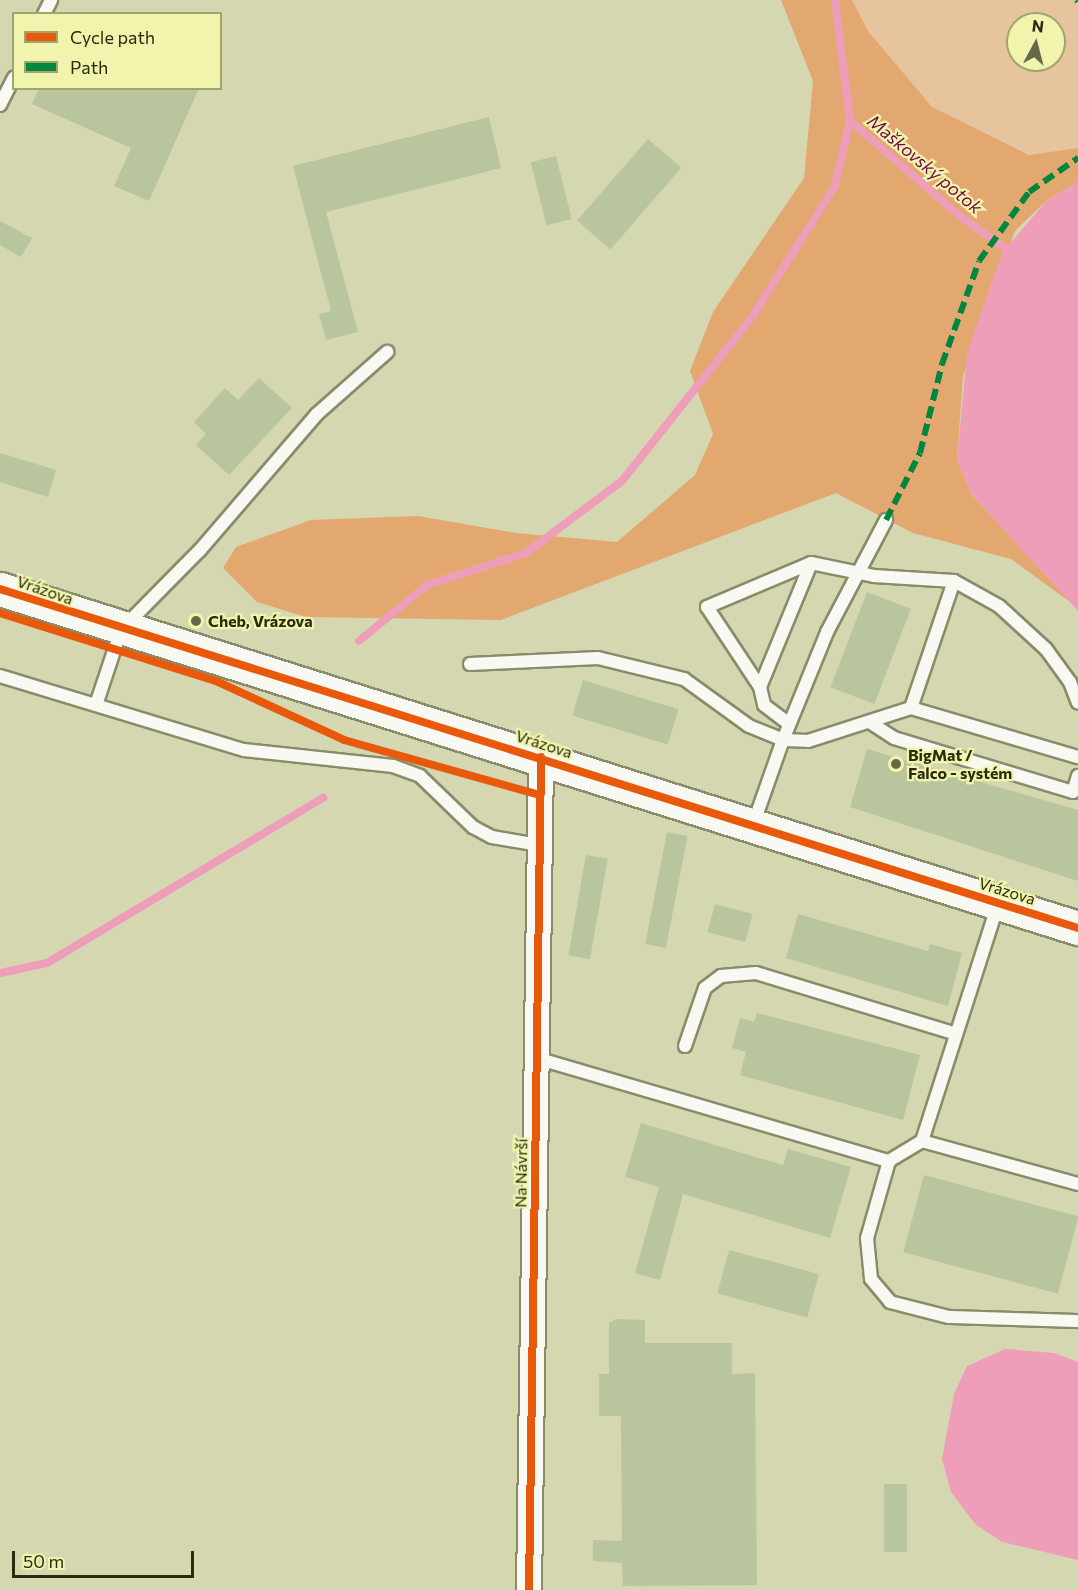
<!DOCTYPE html>
<meta charset="utf-8">
<style>
body{margin:0}
#map{position:relative;width:1078px;height:1590px;overflow:hidden;background:#d5d7b0;font-family:Commissioner,sans-serif}
div>[style]{position:absolute}
.green>*{inset:0;background:#e6c49e}
.forest>*{inset:0;background:#e2a86f}
.water>*{inset:0;background:#ef9eba}
.stream>*{height:8px;margin:-4px;padding:0 4px;transform-origin:4px;border-radius:4px;background:#ef9eba}
.building>*{inset:0;background:#b9c59e;transform-origin:0 0}
.roads{filter:drop-shadow(2px 0 #898b6b) drop-shadow(-2px 0 #898b6b) drop-shadow(0 2px #898b6b) drop-shadow(0 -2px #898b6b)}
.lane>*{height:12px;margin:-6px;padding:0 6px;transform-origin:6px;border-radius:6px;background:#f9f9f3}
.street>*{height:24px;margin:-12px;padding:0 12px;transform-origin:12px;border-radius:12px;background:#f9f9f3}
.secondary>*{height:33px;margin:-16.5px;padding:0 16.5px;transform-origin:16.5px;border-radius:16.5px;background:#f9f9f3}
.quiet>*{height:6px;margin-top:-3px;transform-origin:0;background:repeating-linear-gradient(90deg,#00873e 0 12px,transparent 0 18px)}
.cycleway>*{height:8px;margin:-4px;padding:0 4px;transform-origin:4px;border-radius:4px;background:#e8590c}
.dots>*{width:16px;height:16px;translate:-50% -50%;box-sizing:border-box;border:3px solid #f0f4ac;border-radius:50%}
span{translate:-50% -50%;white-space:nowrap;text-align:center;line-height:1.15;-webkit-text-stroke:4.5px #f0f4ac;paint-order:stroke}
.street-label{font-size:16px;color:#2b2c0f}
.poi-label{font-size:16px;color:#2b2c0f;font-weight:700}
.left{translate:0 -50%;text-align:left}
.water-label{font-size:18px;color:#74084a;font-style:italic}
.legend{position:absolute;left:12px;top:12px;width:210px;height:78px;box-sizing:border-box;background:#f0f4ac;border:2px solid #a1a46d;margin:0;padding:8px 10px;list-style:none;font-size:18px;color:#2b2c0f}
.legend li{display:flex;align-items:center;gap:12px;height:30px}
.legend b{width:30px;border:2px solid #a1a46d}
.north{position:absolute;left:1006px;top:12px;width:60px;height:60px;box-sizing:border-box;background:#f0f4ac;border:2px solid #a1a46d;border-radius:50%;rotate:7deg;font-size:16px;font-weight:700;line-height:24px;text-align:center;color:#2b2c0f}
.north::after{content:'';display:block;margin:auto;width:21px;height:27px;background:#666847;clip-path:polygon(50% 0,100% 100%,50% 72%,0 100%)}
.scale{position:absolute;left:12px;top:1551px;width:182px;height:27px;box-sizing:border-box;border:3px solid #2b2c0f;border-top:0;padding-left:8px;font-size:18px;line-height:21px;white-space:nowrap;color:#2b2c0f;-webkit-text-stroke:4px #f0f4ac;paint-order:stroke}
</style>
<div id="map">
<div class="green">
<div style="clip-path:polygon(evenodd,852px 0,1078px 0,1078px 148px,1029px 155px,932px 107px,868px 31px,852px 0,1018px 24px,1054px 24px,1054px 60px,1018px 60px,1018px 24px)"></div>
</div>
<div class="forest">
<div style="clip-path:polygon(781px 0,852px 0,868px 31px,932px 107px,1029px 155px,1078px 148px,1078px 182px,1047px 200px,1015px 231px,963px 376px,957px 460px,972px 495px,1073px 604px,1011px 559px,913px 533px,836px 493px,501px 620px,306px 617px,257px 602px,223px 568px,236px 547px,311px 520px,418px 516px,516px 533px,617px 542px,695px 475px,713px 434px,690px 371px,713px 312px,804px 178px,813px 81px)"></div>
</div>
<div class="water">
<div style="clip-path:polygon(1078px 182px,1078px 611px,972px 495px,957px 460px,967px 353px,1002px 253px,1047px 200px)"></div>
<div style="clip-path:polygon(1005px 1349px,1054px 1353px,1078px 1362px,1078px 1560px,1002px 1542px,975px 1524px,951px 1492px,942px 1459px,954px 1394px,967px 1366px)"></div>
</div>
<div class="stream">
<div style="left:835px;top:0;width:122px;rotate:82.9deg"></div>
<div style="left:850px;top:121px;width:147px;rotate:40.9deg"></div>
<div style="left:961px;top:217px;width:62px;rotate:35.2deg"></div>
<div style="left:359px;top:641px;width:88px;rotate:-39.5deg"></div>
<div style="left:427px;top:585px;width:104px;rotate:-17.9deg"></div>
<div style="left:526px;top:553px;width:120px;rotate:-36.9deg"></div>
<div style="left:622px;top:481px;width:209px;rotate:-51.6deg"></div>
<div style="left:752px;top:317px;width:155px;rotate:-57.6deg"></div>
<div style="left:835px;top:186px;width:67px;rotate:-77deg"></div>
<div style="left:0;top:973px;width:48px;rotate:-12deg"></div>
<div style="left:47px;top:963px;width:322px;rotate:-30.9deg"></div>
</div>
<div class="building">
<div style="clip-path:polygon(39px 88px,199px 88px,149px 201px,114px 186px,131px 148px,32px 104px)"></div>
<div style="clip-path:polygon(489px 117px,501px 168px,326px 212px,358px 332px,326px 340px,319px 314px,331px 311px,293px 166px)"></div>
<div style="left:648px;top:139px;width:44px;height:108px;rotate:41deg"></div>
<div style="left:556px;top:156px;width:65px;height:26px;rotate:76deg"></div>
<div style="clip-path:polygon(0 221px,32px 238px,21px 257px,0 245px)"></div>
<div style="clip-path:polygon(259px 378px,292px 408px,229px 475px,196px 445px,206px 434px,194px 422px,225px 388px,238px 400px)"></div>
<div style="clip-path:polygon(0 453px,56px 470px,48px 497px,0 482px)"></div>
<div style="left:867px;top:592px;width:47px;height:102px;rotate:21deg"></div>
<div style="left:583px;top:680px;width:100px;height:37px;rotate:17deg"></div>
<div style="clip-path:polygon(867px 749px,1078px 810px,1078px 881px,850px 807px)"></div>
<div style="left:667px;top:832px;width:21px;height:114px;rotate:11deg"></div>
<div style="left:586px;top:855px;width:22px;height:102px;rotate:10deg"></div>
<div style="left:715px;top:904px;width:39px;height:29px;rotate:15deg"></div>
<div style="clip-path:polygon(798px 914px,928px 951px,930px 944px,962px 953px,948px 1006px,786px 958px)"></div>
<div style="clip-path:polygon(757px 1013px,920px 1055px,903px 1120px,740px 1075px,746px 1052px,732px 1048px,740px 1018px,754px 1022px)"></div>
<div style="clip-path:polygon(641px 1123px,783px 1165px,788px 1149px,851px 1167px,830px 1238px,683px 1194px,660px 1280px,635px 1273px,659px 1187px,625px 1177px)"></div>
<div style="left:924px;top:1175px;width:160px;height:80px;rotate:15deg"></div>
<div style="left:729px;top:1250px;width:93px;height:45px;rotate:15deg"></div>
<div style="clip-path:polygon(616px 1319px,645px 1320px,645px 1343px,732px 1343px,732px 1374px,755px 1373px,757px 1585px,623px 1586px,622px 1563px,593px 1561px,593px 1540px,622px 1541px,621px 1416px,599px 1416px,599px 1374px,609px 1374px,609px 1323px)"></div>
<div style="left:907px;top:1484px;width:68px;height:23px;rotate:90deg"></div>
</div>
<div class="roads">
<div class="lane">
<div style="left:44px;top:14px;width:16px;rotate:-63deg"></div>
<div style="left:0;top:105px;width:31px;rotate:-63deg"></div>
<div style="left:811px;top:563px;width:64px;rotate:11.7deg"></div>
<div style="left:874px;top:576px;width:80px;rotate:3.6deg"></div>
<div style="left:470px;top:664px;width:128px;rotate:-2.7deg"></div>
<div style="left:598px;top:658px;width:89px;rotate:13.7deg"></div>
<div style="left:684px;top:679px;width:80px;rotate:35.9deg"></div>
<div style="left:749px;top:726px;width:37px;rotate:22deg"></div>
<div style="left:783px;top:740px;width:117px;rotate:-67.8deg"></div>
<div style="left:827px;top:632px;width:127px;rotate:-62.2deg"></div>
<div style="left:0;top:676px;width:255px;rotate:16.9deg"></div>
<div style="left:244px;top:750px;width:150px;rotate:6.1deg"></div>
<div style="left:393px;top:766px;width:29px;rotate:20deg"></div>
<div style="left:420px;top:776px;width:74px;rotate:43.9deg"></div>
<div style="left:473px;top:827px;width:21px;rotate:28deg"></div>
<div style="left:492px;top:837px;width:48px;rotate:9.7deg"></div>
<div style="left:760px;top:687px;width:134px;rotate:-67.6deg"></div>
<div style="left:811px;top:563px;width:113px;rotate:157.1deg"></div>
<div style="left:707px;top:607px;width:96px;rotate:56.5deg"></div>
<div style="left:760px;top:687px;width:18px;rotate:77deg"></div>
<div style="left:764px;top:705px;width:31px;rotate:37deg"></div>
<div style="left:97px;top:702px;width:76px;rotate:-71.6deg"></div>
<div style="left:121px;top:630px;width:112px;rotate:-45.4deg"></div>
<div style="left:200px;top:550px;width:179px;rotate:-49.3deg"></div>
<div style="left:317px;top:414px;width:94px;rotate:-41.5deg"></div>
<div style="left:911px;top:708px;width:134px;rotate:-71.3deg"></div>
<div style="left:954px;top:581px;width:51px;rotate:29.1deg"></div>
<div style="left:999px;top:606px;width:64px;rotate:42.5deg"></div>
<div style="left:1046px;top:649px;width:41px;rotate:54deg"></div>
<div style="left:1070px;top:682px;width:22px;rotate:69deg"></div>
<div style="left:871px;top:723px;width:27px;rotate:33deg"></div>
<div style="left:894px;top:738px;width:187px;rotate:16.8deg"></div>
<div style="left:1073px;top:792px;width:17px;rotate:-73deg"></div>
<div style="left:753px;top:825px;width:90px;rotate:-70.6deg"></div>
<div style="left:783px;top:740px;width:25px;rotate:2deg"></div>
<div style="left:808px;top:741px;width:108px;rotate:-17.8deg"></div>
<div style="left:911px;top:708px;width:174px;rotate:16.4deg"></div>
<div style="left:685px;top:1046px;width:61px;rotate:-71deg"></div>
<div style="left:705px;top:988px;width:20px;rotate:-37deg"></div>
<div style="left:721px;top:976px;width:35px;rotate:-5deg"></div>
<div style="left:756px;top:973px;width:207px;rotate:16.9deg"></div>
<div style="left:536px;top:1058px;width:368px;rotate:16.3deg"></div>
<div style="left:922px;top:1141px;width:249px;rotate:-72.2deg"></div>
<div style="left:1078px;top:1184px;width:162px;rotate:-164.6deg"></div>
<div style="left:922px;top:1141px;width:39px;rotate:149deg"></div>
<div style="left:889px;top:1161px;width:80px;rotate:105.9deg"></div>
<div style="left:867px;top:1238px;width:41px;rotate:84.4deg"></div>
<div style="left:871px;top:1279px;width:30px;rotate:50deg"></div>
<div style="left:890px;top:1302px;width:61px;rotate:14.3deg"></div>
<div style="left:949px;top:1317px;width:129px;rotate:1.8deg"></div>
</div>
<div class="street">
<div style="left:529px;top:1590px;width:833px;rotate:-89.17deg"></div>
</div>
<div class="secondary">
<div style="left:0;top:589px;width:1130px;rotate:17.46deg"></div>
</div>
</div>
<div class="quiet">
<div style="left:1077px;top:0;width:2px;rotate:63deg"></div>
<div style="left:886px;top:520px;width:75px;rotate:-63.1deg"></div>
<div style="left:920px;top:453px;width:92px;rotate:-76.1deg"></div>
<div style="left:942px;top:364px;width:109px;rotate:-70.2deg"></div>
<div style="left:979px;top:261px;width:85px;rotate:-54.1deg"></div>
<div style="left:1029px;top:192px;width:60px;rotate:-34.8deg"></div>
</div>
<div class="cycleway">
<div style="left:0;top:589px;width:1130px;rotate:17.46deg"></div>
<div style="left:0;top:613px;width:226px;rotate:17.5deg"></div>
<div style="left:216px;top:681px;width:141px;rotate:24.7deg"></div>
<div style="left:344px;top:740px;width:204px;rotate:15.7deg"></div>
<div style="left:529px;top:1590px;width:833px;rotate:-89.17deg"></div>
</div>
<div class="dots">
<div style="left:196px;top:621px;background:#666847"></div>
<div style="left:896px;top:764px;background:#666847"></div>
</div>
<div class="street-label">
<span style="left:45px;top:590px;rotate:19deg">Vrázova</span>
<span style="left:544px;top:744px;rotate:18deg">Vrázova</span>
<span style="left:1007px;top:891px;rotate:17deg">Vrázova</span>
<span style="left:521px;top:1173px;rotate:-89deg">Na Návrší</span>
</div>
<div class="poi-label">
<span class="left" style="left:208px;top:621px">Cheb, Vrázova</span>
<span class="left" style="left:908px;top:764px">BigMat /<br>Falco - systém</span>
</div>
<div class="water-label">
<span style="left:925px;top:164px;rotate:40deg">Maškovský potok</span>
</div>
<ul class="legend">
<li><b style="height:8px;background:#e8590c"></b>Cycle path</li>
<li><b style="height:8px;background:#00873e"></b>Path</li>
</ul>
<div class="north">N</div>
<div class="scale">50 m</div>
</div>
